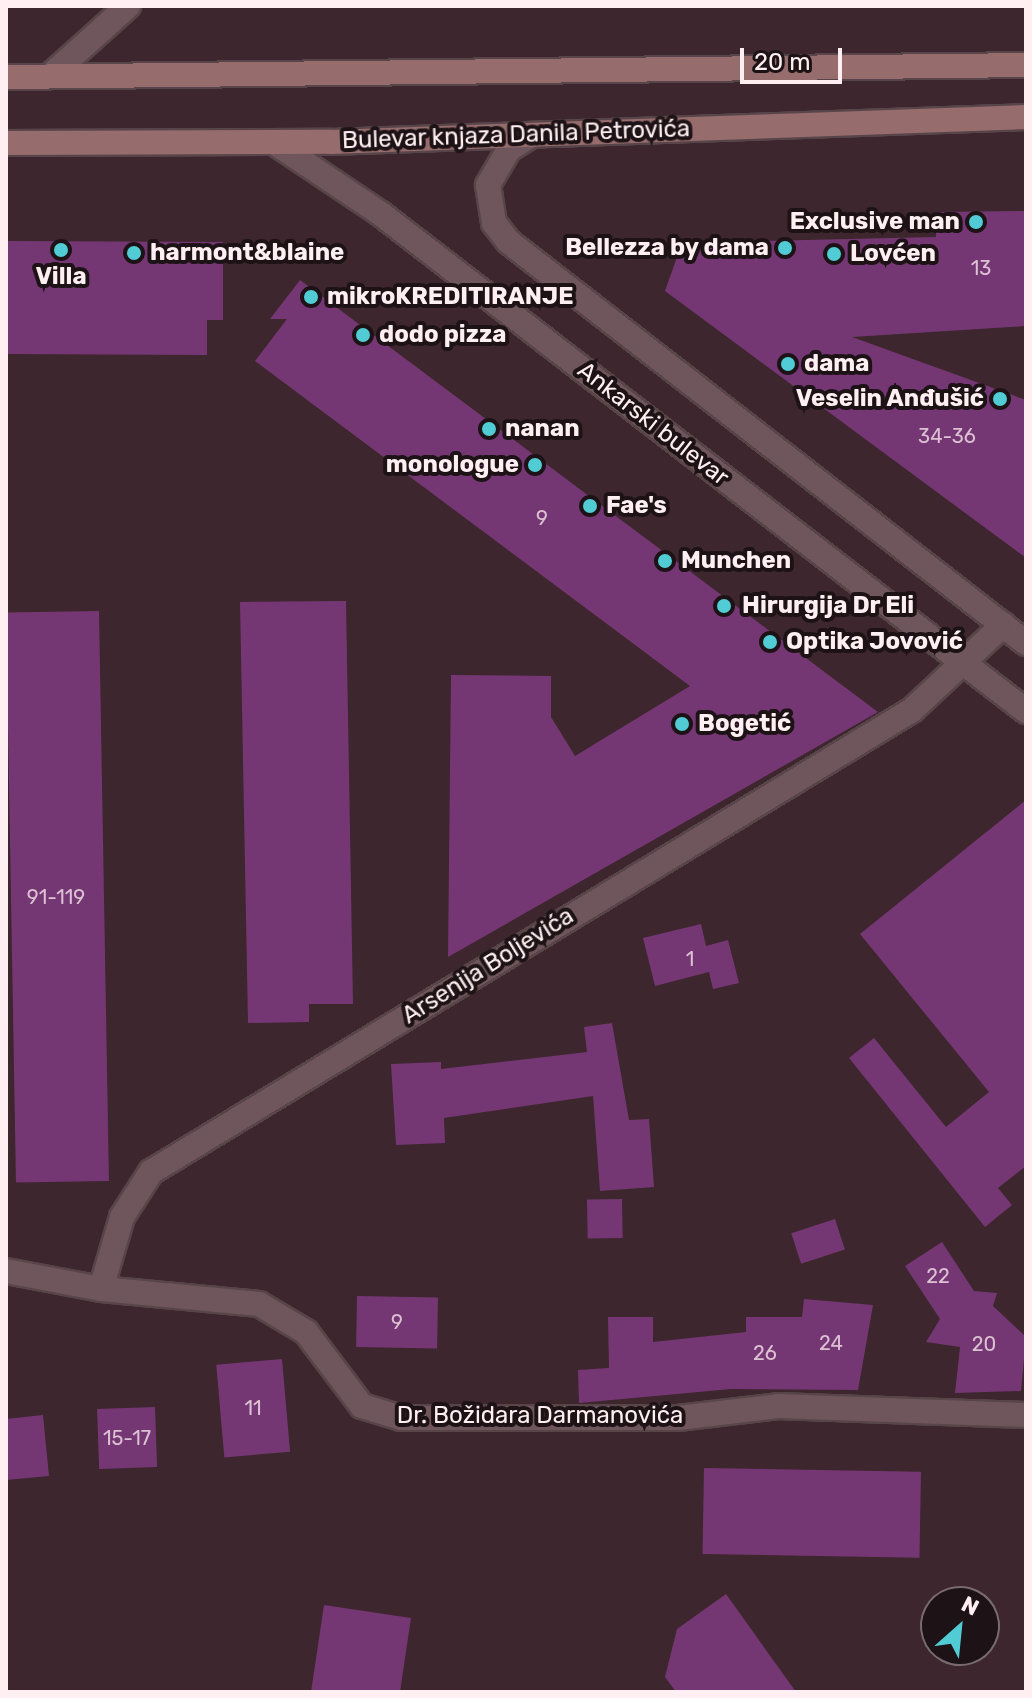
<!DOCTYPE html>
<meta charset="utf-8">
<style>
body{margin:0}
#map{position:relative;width:1032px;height:1698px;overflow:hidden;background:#3d262d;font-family:Rubik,sans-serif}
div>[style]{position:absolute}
.building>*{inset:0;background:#753774;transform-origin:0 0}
.roads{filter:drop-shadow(2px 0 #58454a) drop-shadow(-2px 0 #58454a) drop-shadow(0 2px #58454a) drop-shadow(0 -2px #58454a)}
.street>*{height:24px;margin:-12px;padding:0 12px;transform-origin:12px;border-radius:12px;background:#6f565d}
.secondary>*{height:24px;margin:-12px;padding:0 12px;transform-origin:12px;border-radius:12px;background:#966c6d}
.dots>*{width:22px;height:22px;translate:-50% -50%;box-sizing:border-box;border:4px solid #1d1316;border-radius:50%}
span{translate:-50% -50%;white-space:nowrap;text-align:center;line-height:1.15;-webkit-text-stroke:8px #1d1316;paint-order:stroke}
.number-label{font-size:20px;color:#dcc1d3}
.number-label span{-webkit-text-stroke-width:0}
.street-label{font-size:24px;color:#ffeff3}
.poi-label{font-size:24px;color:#ffeff3;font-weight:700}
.right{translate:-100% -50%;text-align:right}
.left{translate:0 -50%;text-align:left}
.frame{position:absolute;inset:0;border:8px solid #ffeff3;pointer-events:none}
.north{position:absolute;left:920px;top:1586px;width:80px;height:80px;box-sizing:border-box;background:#1d1316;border:2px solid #776b6e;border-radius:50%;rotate:27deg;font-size:22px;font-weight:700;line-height:32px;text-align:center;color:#ffeff3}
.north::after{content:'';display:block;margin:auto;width:28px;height:36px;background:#51ccd5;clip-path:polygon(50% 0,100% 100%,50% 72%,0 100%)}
.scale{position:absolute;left:740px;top:48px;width:102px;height:36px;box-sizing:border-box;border:4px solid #ffeff3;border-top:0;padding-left:10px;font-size:24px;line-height:28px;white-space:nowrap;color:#ffeff3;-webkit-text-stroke:6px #1d1316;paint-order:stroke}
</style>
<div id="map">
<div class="building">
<div style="clip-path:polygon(1026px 211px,1026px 326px,852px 337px,1026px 400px,1026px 558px,665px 291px,682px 243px,936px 237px,936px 212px)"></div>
<div style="clip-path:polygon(6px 241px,223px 242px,223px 320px,207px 320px,207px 355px,6px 354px)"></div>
<div style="clip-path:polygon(300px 280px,878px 712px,448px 957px,451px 675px,551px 676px,551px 717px,575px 756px,690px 686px,255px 361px,287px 319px,270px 319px)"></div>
<div style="clip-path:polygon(346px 601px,353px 1004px,309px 1004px,309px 1022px,248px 1023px,240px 602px)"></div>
<div style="left:99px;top:611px;width:570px;height:93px;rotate:89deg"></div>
<div style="clip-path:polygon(1026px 800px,1026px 1166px,998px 1188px,1012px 1205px,985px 1227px,849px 1058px,874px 1038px,946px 1127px,989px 1092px,860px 934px)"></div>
<div style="clip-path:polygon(701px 924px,706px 946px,728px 940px,739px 983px,713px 989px,709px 972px,655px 986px,643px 938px)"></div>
<div style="clip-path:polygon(612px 1023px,629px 1120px,649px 1119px,654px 1187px,600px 1191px,593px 1096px,444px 1118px,445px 1143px,396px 1145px,391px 1064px,441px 1062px,441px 1069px,587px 1052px,584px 1027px)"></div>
<div style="left:622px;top:1199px;width:39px;height:35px;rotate:89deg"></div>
<div style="left:835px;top:1219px;width:32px;height:46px;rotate:72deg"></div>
<div style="clip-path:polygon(942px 1242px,974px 1291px,997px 1293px,993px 1306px,1026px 1337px,1021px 1391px,955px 1393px,960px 1347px,926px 1342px,940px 1319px,905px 1266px)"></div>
<div style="left:357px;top:1296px;width:81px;height:51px;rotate:1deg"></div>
<div style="clip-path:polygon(804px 1299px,873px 1305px,858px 1390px,731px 1389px,579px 1403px,578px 1370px,609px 1368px,608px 1317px,653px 1317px,653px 1342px,746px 1332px,746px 1317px,802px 1317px)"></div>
<div style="left:282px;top:1359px;width:93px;height:66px;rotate:85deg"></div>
<div style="left:155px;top:1407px;width:60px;height:58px;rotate:88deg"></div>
<div style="clip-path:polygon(43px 1415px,49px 1476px,6px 1480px,6px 1419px)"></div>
<div style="left:704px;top:1468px;width:217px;height:86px;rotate:1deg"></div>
<div style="clip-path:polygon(726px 1594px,796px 1692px,676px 1692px,665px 1677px,677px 1629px)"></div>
<div style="clip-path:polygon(324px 1605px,411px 1618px,400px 1692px,311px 1692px)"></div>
</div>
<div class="roads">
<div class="street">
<div style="left:50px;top:76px;width:105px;rotate:-41.9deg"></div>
<div style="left:530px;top:136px;width:25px;rotate:148deg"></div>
<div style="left:509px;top:149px;width:42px;rotate:120.3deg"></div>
<div style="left:488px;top:185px;width:38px;rotate:81deg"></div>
<div style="left:494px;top:223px;width:24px;rotate:52deg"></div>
<div style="left:509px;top:242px;width:654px;rotate:37.8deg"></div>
<div style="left:275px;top:143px;width:128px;rotate:33.8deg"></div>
<div style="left:381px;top:214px;width:814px;rotate:37.62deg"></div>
<div style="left:6px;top:1271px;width:97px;rotate:10.7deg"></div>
<div style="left:101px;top:1289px;width:75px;rotate:-73.7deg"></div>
<div style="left:122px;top:1217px;width:54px;rotate:-57.2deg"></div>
<div style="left:151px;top:1172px;width:890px;rotate:-31.26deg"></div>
<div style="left:912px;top:710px;width:125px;rotate:-43deg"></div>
<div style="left:101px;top:1289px;width:159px;rotate:5.4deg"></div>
<div style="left:259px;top:1304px;width:55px;rotate:30.8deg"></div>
<div style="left:306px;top:1332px;width:93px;rotate:52.9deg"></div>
<div style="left:362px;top:1406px;width:41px;rotate:17.1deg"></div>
<div style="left:401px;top:1418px;width:277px"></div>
<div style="left:678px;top:1418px;width:101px;rotate:-6.8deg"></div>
<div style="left:778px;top:1406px;width:248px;rotate:2.1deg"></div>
</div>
<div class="secondary">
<div style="left:6px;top:77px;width:1020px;rotate:-0.67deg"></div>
<div style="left:6px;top:143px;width:325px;rotate:-0.2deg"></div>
<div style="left:331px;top:142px;width:695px;rotate:-2.06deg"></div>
</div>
</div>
<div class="dots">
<div style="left:976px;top:222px;background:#51ccd5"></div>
<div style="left:785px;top:248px;background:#51ccd5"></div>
<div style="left:61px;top:250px;background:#51ccd5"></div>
<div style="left:134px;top:253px;background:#51ccd5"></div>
<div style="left:834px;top:254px;background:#51ccd5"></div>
<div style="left:311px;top:297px;background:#51ccd5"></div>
<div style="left:363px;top:335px;background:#51ccd5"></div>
<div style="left:788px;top:364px;background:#51ccd5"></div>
<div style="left:1000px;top:399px;background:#51ccd5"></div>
<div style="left:489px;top:429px;background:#51ccd5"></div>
<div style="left:535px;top:465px;background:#51ccd5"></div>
<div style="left:590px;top:506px;background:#51ccd5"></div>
<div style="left:665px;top:561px;background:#51ccd5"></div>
<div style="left:724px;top:606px;background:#51ccd5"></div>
<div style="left:770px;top:642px;background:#51ccd5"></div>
<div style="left:682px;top:724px;background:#51ccd5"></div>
</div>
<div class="number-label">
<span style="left:981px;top:268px">13</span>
<span style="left:947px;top:436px">34-36</span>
<span style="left:542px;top:518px">9</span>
<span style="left:56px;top:897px">91-119</span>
<span style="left:690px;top:959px">1</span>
<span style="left:938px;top:1276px">22</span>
<span style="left:397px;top:1322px">9</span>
<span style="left:831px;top:1343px">24</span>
<span style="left:984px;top:1344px">20</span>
<span style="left:765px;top:1353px">26</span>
<span style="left:253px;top:1408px">11</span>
<span style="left:127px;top:1438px">15-17</span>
</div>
<div class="street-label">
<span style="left:516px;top:135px;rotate:-2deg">Bulevar knjaza Danila Petrovića</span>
<span style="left:653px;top:424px;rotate:38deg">Ankarski bulevar</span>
<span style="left:488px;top:966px;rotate:-32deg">Arsenija Boljevića</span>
<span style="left:540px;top:1416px">Dr. Božidara Darmanovića</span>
</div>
<div class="poi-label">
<span class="right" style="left:960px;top:222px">Exclusive man</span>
<span class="right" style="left:769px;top:248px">Bellezza by dama</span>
<span class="left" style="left:150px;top:253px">harmont&amp;blaine</span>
<span class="left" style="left:850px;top:254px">Lovćen</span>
<span style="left:61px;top:277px">Villa</span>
<span class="left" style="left:327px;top:297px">mikroKREDITIRANJE</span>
<span class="left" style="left:379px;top:335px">dodo pizza</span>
<span class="left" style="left:804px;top:364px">dama</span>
<span class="right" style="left:984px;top:399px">Veselin Anđušić</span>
<span class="left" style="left:505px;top:429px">nanan</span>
<span class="right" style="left:519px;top:465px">monologue</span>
<span class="left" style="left:606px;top:506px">Fae's</span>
<span class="left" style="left:681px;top:561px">Munchen</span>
<span class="left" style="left:742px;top:606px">Hirurgija Dr Eli</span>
<span class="left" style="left:786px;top:642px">Optika Jovović</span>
<span class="left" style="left:698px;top:724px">Bogetić</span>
</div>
<div class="frame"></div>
<div class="north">N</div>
<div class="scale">20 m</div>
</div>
